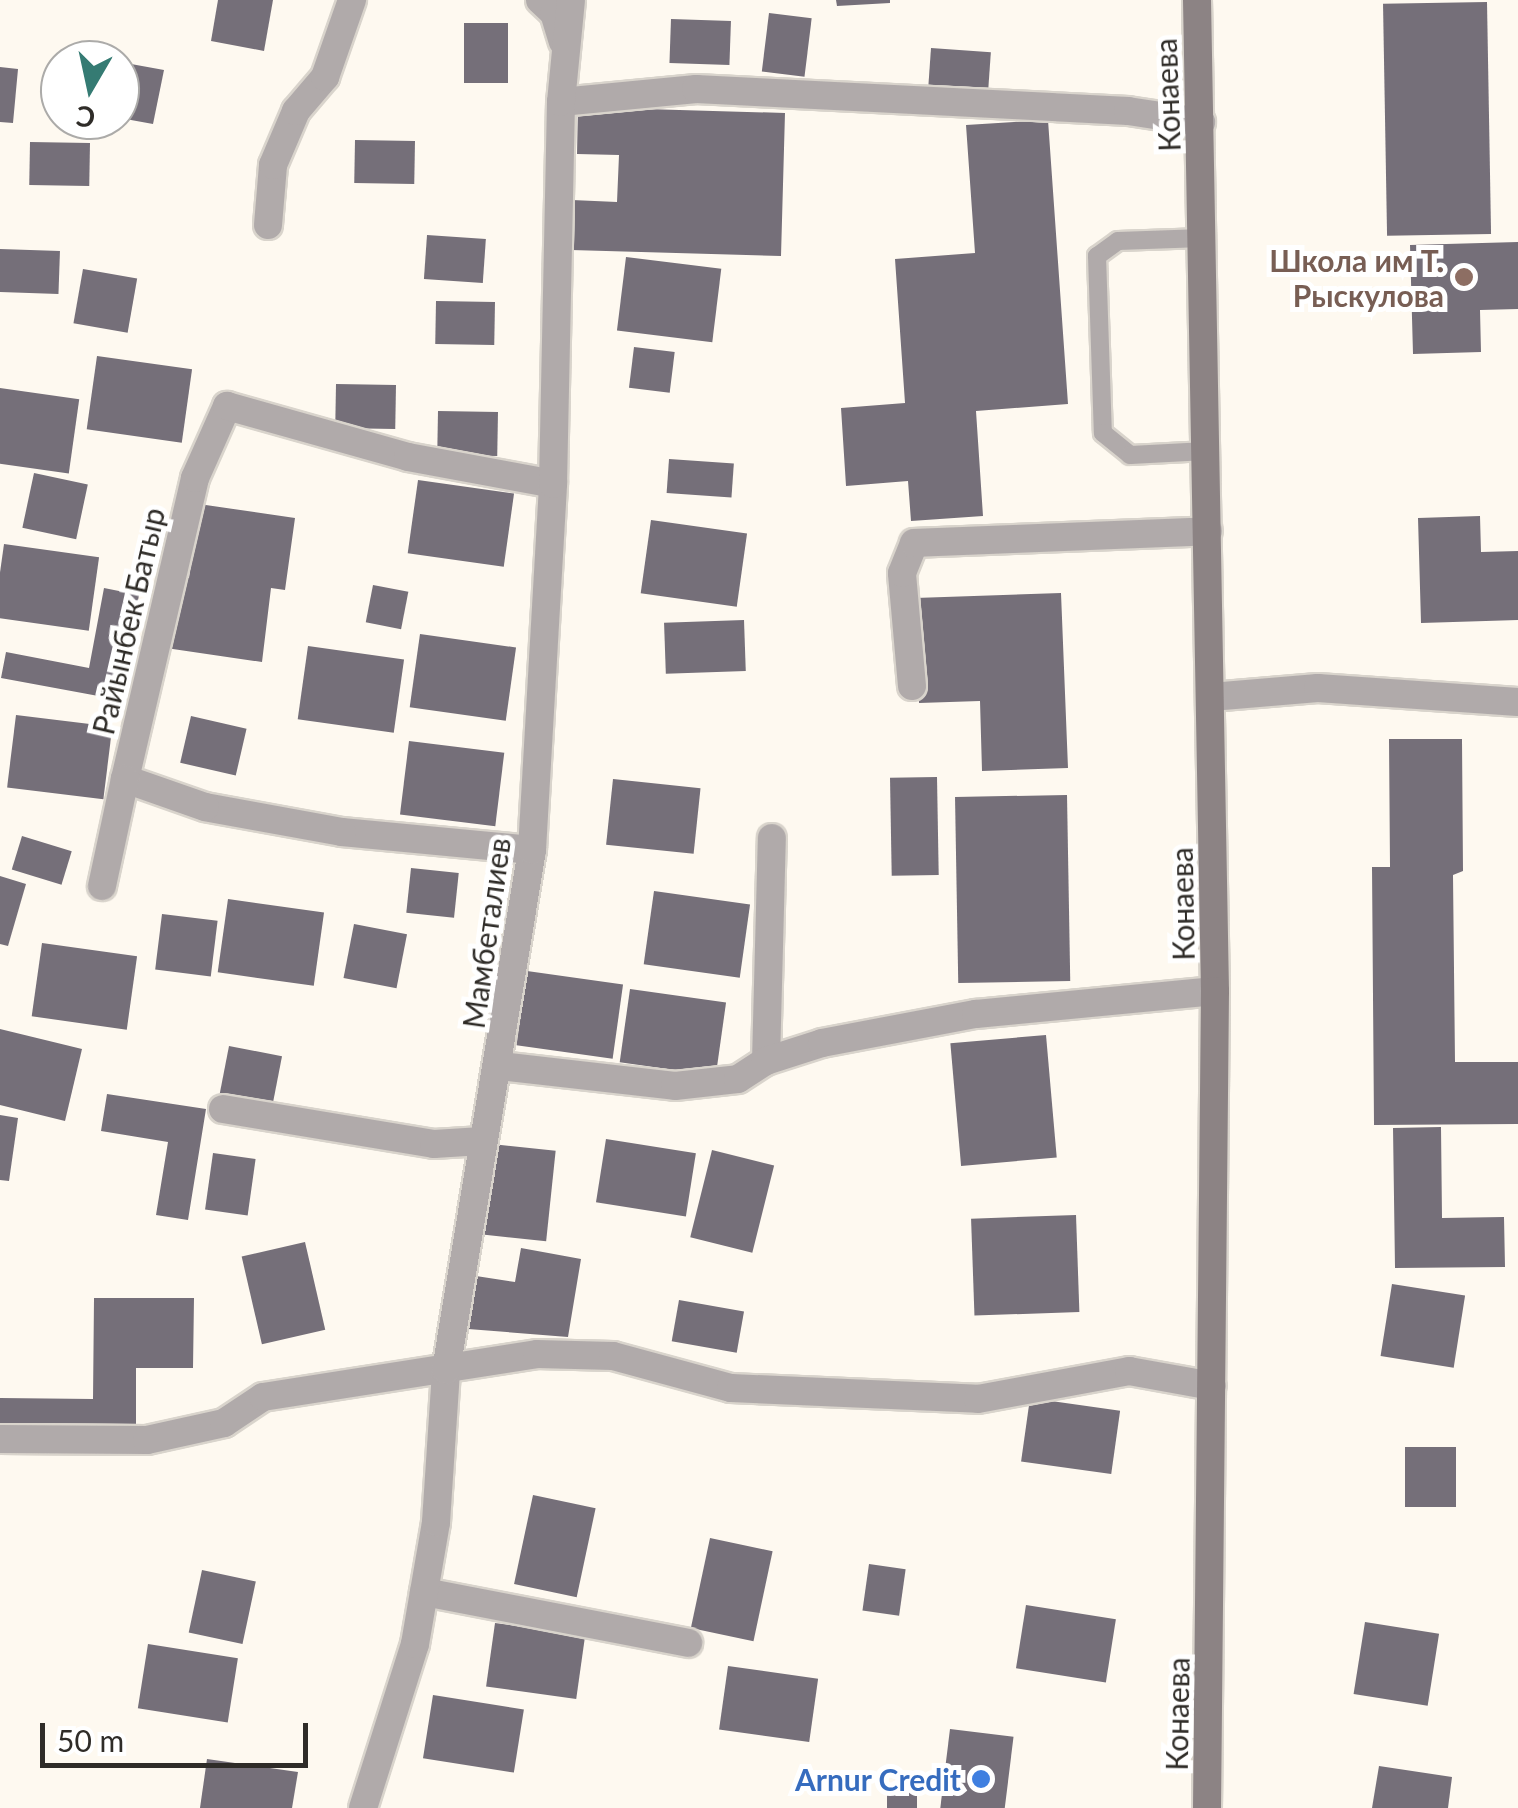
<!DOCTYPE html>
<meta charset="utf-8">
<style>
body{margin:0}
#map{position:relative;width:1518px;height:1808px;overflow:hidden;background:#fef9f0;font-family:Lato,sans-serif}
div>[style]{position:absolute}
.building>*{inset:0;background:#756f79;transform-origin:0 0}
.roads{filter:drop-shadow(2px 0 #d9d4cc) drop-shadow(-2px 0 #d9d4cc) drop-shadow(0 2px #d9d4cc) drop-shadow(0 -2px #d9d4cc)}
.service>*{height:18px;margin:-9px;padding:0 9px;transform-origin:9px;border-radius:9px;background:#b0aaaa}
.minor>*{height:28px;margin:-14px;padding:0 14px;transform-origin:14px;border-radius:14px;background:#b0aaaa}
.secondary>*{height:28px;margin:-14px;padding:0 14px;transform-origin:14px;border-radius:14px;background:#8c8384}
.dots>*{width:28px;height:28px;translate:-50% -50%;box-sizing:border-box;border:5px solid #fff;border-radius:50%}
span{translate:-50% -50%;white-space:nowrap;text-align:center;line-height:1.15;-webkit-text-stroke:10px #fff;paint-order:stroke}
.street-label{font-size:30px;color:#2f2c28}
.education-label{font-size:30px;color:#785e54;font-weight:700}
.right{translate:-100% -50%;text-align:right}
.shop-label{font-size:30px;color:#366cbe;font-weight:700}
.north{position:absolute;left:40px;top:40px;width:100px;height:100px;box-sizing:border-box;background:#fff;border:2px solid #acaba9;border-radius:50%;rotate:189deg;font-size:28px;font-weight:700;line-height:40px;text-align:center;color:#2f2c28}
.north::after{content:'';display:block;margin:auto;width:35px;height:45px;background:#357b73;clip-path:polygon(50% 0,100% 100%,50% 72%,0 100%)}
.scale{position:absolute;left:40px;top:1723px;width:268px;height:45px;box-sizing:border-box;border:5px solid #2f2c28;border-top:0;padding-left:12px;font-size:30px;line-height:35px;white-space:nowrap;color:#2f2c28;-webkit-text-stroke:8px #fff;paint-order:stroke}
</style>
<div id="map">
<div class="building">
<div style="clip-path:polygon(218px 0,273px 0,264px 51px,211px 41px)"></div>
<div style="clip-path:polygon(836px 0,890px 0,890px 3px,837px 6px)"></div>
<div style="left:1487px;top:2px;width:232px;height:104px;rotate:89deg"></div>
<div style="left:769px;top:13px;width:43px;height:59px;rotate:7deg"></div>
<div style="left:671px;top:19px;width:60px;height:44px;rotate:2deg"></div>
<div style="left:464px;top:23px;width:44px;height:60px"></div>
<div style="left:931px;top:48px;width:60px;height:43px;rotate:4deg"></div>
<div style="clip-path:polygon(120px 62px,164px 70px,153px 124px,120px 118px)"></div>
<div style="clip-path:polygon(0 67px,18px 69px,13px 123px,0 122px)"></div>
<div style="clip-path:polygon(578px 107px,785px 113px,781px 256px,571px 250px,572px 200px,617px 202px,619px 155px,577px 154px)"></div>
<div style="clip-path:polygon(1048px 120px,1068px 404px,976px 411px,983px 516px,911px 521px,908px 481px,846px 486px,841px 408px,905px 403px,895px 259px,975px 253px,966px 125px)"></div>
<div style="left:355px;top:140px;width:60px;height:43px;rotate:1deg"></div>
<div style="left:30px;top:142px;width:60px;height:43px;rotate:1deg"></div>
<div style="left:427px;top:235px;width:59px;height:44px;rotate:4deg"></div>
<div style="clip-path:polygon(1518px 242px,1518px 309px,1480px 310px,1481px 352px,1413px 354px,1410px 245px)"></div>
<div style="left:0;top:249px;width:60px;height:43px;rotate:2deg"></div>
<div style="left:626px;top:257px;width:96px;height:74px;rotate:7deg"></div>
<div style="left:83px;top:269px;width:55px;height:55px;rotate:10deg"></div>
<div style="left:436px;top:301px;width:59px;height:43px;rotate:1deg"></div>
<div style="left:634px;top:347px;width:41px;height:41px;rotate:7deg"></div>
<div style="left:97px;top:356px;width:96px;height:74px;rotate:8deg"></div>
<div style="left:336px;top:384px;width:60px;height:44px;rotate:1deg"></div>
<div style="left:0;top:388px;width:80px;height:75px;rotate:8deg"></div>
<div style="left:438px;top:411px;width:60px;height:44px;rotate:1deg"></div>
<div style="left:669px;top:459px;width:65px;height:34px;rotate:4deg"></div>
<div style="left:34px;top:473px;width:55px;height:56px;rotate:12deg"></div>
<div style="left:418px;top:480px;width:97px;height:74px;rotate:8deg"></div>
<div style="clip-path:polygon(199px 504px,295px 518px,285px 590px,271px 588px,262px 662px,166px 648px,176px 576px,189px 578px)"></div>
<div style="clip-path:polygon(1480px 516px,1481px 552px,1518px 551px,1518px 620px,1421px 623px,1418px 518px)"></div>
<div style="left:651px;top:520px;width:97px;height:74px;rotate:8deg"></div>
<div style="left:4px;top:544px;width:96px;height:74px;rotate:8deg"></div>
<div style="left:373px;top:585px;width:36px;height:38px;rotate:11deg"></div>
<div style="clip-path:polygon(104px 588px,139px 595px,120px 700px,1px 678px,6px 652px,89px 668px)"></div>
<div style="clip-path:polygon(1061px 593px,1068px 768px,982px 771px,980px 701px,919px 703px,915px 598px)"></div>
<div style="left:744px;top:620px;width:51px;height:80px;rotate:88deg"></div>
<div style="left:420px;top:634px;width:97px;height:74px;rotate:8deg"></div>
<div style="left:308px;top:646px;width:97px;height:74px;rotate:8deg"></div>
<div style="left:16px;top:715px;width:97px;height:73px;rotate:7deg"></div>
<div style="left:191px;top:716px;width:57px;height:48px;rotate:13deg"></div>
<div style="clip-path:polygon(1389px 739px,1462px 739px,1463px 871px,1453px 875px,1455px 1062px,1518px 1062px,1518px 1124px,1374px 1125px,1372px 867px,1390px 867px)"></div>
<div style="left:409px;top:741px;width:96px;height:74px;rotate:7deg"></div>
<div style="left:937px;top:777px;width:98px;height:47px;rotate:89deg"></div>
<div style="left:613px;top:779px;width:88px;height:66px;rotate:6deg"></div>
<div style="left:1067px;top:795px;width:186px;height:112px;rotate:89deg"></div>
<div style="left:22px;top:836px;width:52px;height:35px;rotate:17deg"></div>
<div style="left:411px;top:868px;width:48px;height:45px;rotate:6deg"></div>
<div style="clip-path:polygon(0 876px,26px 884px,8px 946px,0 944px)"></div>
<div style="left:654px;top:891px;width:97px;height:74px;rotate:8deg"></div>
<div style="left:228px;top:899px;width:97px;height:74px;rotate:8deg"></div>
<div style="left:162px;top:914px;width:56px;height:56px;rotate:7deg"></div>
<div style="left:354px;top:924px;width:54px;height:55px;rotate:11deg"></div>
<div style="left:42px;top:943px;width:96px;height:74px;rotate:8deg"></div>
<div style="left:527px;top:971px;width:97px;height:75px;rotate:8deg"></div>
<div style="left:630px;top:989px;width:97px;height:74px;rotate:8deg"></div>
<div style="clip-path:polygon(0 1029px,82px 1049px,65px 1121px,0 1105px)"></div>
<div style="left:1046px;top:1035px;width:123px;height:96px;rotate:85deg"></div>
<div style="left:229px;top:1046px;width:54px;height:55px;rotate:11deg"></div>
<div style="clip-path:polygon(107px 1094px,206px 1109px,188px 1220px,156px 1215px,168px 1142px,101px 1131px)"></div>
<div style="clip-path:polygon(0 1115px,18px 1118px,9px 1181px,0 1180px)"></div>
<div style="clip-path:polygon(1441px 1127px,1442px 1218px,1504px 1217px,1505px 1267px,1395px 1268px,1393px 1128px)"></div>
<div style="left:606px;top:1139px;width:91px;height:64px;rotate:9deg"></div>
<div style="left:492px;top:1144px;width:64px;height:91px;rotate:6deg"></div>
<div style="left:712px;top:1150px;width:64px;height:90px;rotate:14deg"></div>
<div style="left:213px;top:1153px;width:43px;height:57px;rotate:8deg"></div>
<div style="left:1076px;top:1215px;width:97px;height:105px;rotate:88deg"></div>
<div style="left:305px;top:1242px;width:90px;height:65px;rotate:77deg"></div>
<div style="clip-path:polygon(521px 1248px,581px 1259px,568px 1337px,468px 1329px,476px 1276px,515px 1282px)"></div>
<div style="left:1392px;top:1284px;width:74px;height:73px;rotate:9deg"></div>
<div style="clip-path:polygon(94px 1298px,194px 1298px,193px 1368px,136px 1368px,136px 1431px,0 1430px,0 1398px,93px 1399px)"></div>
<div style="left:679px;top:1300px;width:66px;height:42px;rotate:10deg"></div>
<div style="left:1030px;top:1398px;width:91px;height:64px;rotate:8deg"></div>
<div style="left:1405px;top:1447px;width:51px;height:60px"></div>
<div style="left:533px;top:1495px;width:64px;height:91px;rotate:12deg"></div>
<div style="left:710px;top:1538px;width:64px;height:92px;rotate:12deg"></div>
<div style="left:869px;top:1564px;width:37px;height:47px;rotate:8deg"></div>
<div style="left:202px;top:1570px;width:55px;height:64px;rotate:12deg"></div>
<div style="left:1026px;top:1605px;width:91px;height:64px;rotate:9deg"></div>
<div style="left:1365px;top:1622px;width:75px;height:73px;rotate:9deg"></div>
<div style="left:495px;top:1623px;width:91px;height:64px;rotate:8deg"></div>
<div style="left:148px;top:1644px;width:91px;height:65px;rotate:9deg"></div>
<div style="left:728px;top:1666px;width:91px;height:64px;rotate:8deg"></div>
<div style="left:433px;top:1695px;width:92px;height:64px;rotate:9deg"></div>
<div style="left:950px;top:1729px;width:64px;height:80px;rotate:7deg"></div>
<div style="clip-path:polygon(207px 1759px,298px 1772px,292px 1808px,200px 1808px)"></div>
<div style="clip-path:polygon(1379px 1766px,1452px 1777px,1448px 1808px,1372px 1808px)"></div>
<div style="left:917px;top:1792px;width:16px;height:30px;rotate:90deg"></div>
</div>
<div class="roads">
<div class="service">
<div style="left:1203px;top:238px;width:85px;rotate:178deg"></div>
<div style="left:1118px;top:241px;width:26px;rotate:144deg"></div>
<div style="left:1097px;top:256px;width:177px;rotate:88.1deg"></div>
<div style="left:1103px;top:433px;width:35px;rotate:39deg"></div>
<div style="left:1130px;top:455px;width:77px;rotate:-3deg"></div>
</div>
<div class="minor">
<div style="left:540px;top:0;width:19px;rotate:43deg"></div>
<div style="left:554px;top:13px;width:30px;rotate:73deg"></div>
<div style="left:561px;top:102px;width:136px;rotate:-5.5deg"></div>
<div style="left:696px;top:89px;width:433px;rotate:2.9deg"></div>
<div style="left:1128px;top:111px;width:74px;rotate:8.6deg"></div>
<div style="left:268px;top:225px;width:60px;rotate:-85.2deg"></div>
<div style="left:273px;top:165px;width:59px;rotate:-66.9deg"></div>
<div style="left:296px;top:111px;width:45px;rotate:-49.5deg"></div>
<div style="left:325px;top:77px;width:82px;rotate:-70.7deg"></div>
<div style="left:912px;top:686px;width:113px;rotate:-95.1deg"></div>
<div style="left:902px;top:573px;width:32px;rotate:-68deg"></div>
<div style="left:914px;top:543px;width:294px;rotate:-2.3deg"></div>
<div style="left:1211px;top:697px;width:107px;rotate:-4.8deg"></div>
<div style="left:1318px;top:688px;width:200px;rotate:4deg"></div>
<div style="left:532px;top:850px;width:191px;rotate:-174.6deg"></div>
<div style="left:342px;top:832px;width:139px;rotate:-169.7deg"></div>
<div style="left:205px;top:807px;width:85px;rotate:-160.7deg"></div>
<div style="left:125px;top:779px;width:309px;rotate:-76.9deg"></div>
<div style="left:195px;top:478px;width:79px;rotate:-66deg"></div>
<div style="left:227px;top:406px;width:188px;rotate:15.7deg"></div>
<div style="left:408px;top:457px;width:147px;rotate:10.5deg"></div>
<div style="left:102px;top:886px;width:109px;rotate:-77.9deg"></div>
<div style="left:766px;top:1061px;width:223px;rotate:-88.5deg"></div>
<div style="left:500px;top:1066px;width:176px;rotate:6.5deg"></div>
<div style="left:675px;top:1086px;width:63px;rotate:-6.3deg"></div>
<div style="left:738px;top:1079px;width:33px;rotate:-33deg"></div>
<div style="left:766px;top:1061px;width:59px;rotate:-17.8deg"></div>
<div style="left:822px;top:1043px;width:157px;rotate:-10.7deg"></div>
<div style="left:976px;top:1014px;width:240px;rotate:-5.5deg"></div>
<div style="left:223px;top:1109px;width:214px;rotate:9.4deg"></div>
<div style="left:434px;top:1144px;width:48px;rotate:-3.6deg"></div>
<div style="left:0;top:1439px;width:147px;rotate:0.4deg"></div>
<div style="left:147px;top:1440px;width:79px;rotate:-12.4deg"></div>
<div style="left:224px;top:1423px;width:47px;rotate:-33.7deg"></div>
<div style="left:263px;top:1397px;width:277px;rotate:-8.9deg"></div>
<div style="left:537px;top:1354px;width:76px;rotate:1.5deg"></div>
<div style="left:613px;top:1356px;width:122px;rotate:15.2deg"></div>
<div style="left:731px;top:1388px;width:247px;rotate:2.5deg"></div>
<div style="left:978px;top:1399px;width:154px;rotate:-10.5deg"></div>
<div style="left:1129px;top:1371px;width:84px;rotate:10.2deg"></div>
<div style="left:424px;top:1592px;width:269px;rotate:10.9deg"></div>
<div style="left:363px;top:1808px;width:172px;rotate:-72.4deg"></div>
<div style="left:415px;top:1644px;width:124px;rotate:-80.2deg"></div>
<div style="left:436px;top:1522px;width:152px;rotate:-86.2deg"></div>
<div style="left:446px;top:1370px;width:527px;rotate:-80.61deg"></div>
<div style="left:532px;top:850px;width:367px;rotate:-86.7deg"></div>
<div style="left:553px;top:484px;width:382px;rotate:-88.8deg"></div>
<div style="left:561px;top:102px;width:102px;rotate:-84.4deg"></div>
</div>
<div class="secondary">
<div style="left:1197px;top:0;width:991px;rotate:88.96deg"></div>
<div style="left:1215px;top:991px;width:817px;rotate:90.56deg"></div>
</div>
</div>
<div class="dots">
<div style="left:1464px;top:277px;background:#8d6e63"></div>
<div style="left:981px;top:1779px;background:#3f7fe0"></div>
</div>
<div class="street-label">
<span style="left:1167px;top:95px;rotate:-92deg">Конаева</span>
<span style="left:128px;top:621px;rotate:-77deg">Райынбек Батыр</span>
<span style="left:1182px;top:904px;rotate:-91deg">Конаева</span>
<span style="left:486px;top:933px;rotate:-82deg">Мамбеталиев</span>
<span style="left:1177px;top:1714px;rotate:-89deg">Конаева</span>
</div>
<div class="education-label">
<span class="right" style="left:1444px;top:277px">Школа им Т.<br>Рыскулова</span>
</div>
<div class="shop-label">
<span class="right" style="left:961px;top:1779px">Arnur Credit</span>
</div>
<div class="north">С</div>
<div class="scale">50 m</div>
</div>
